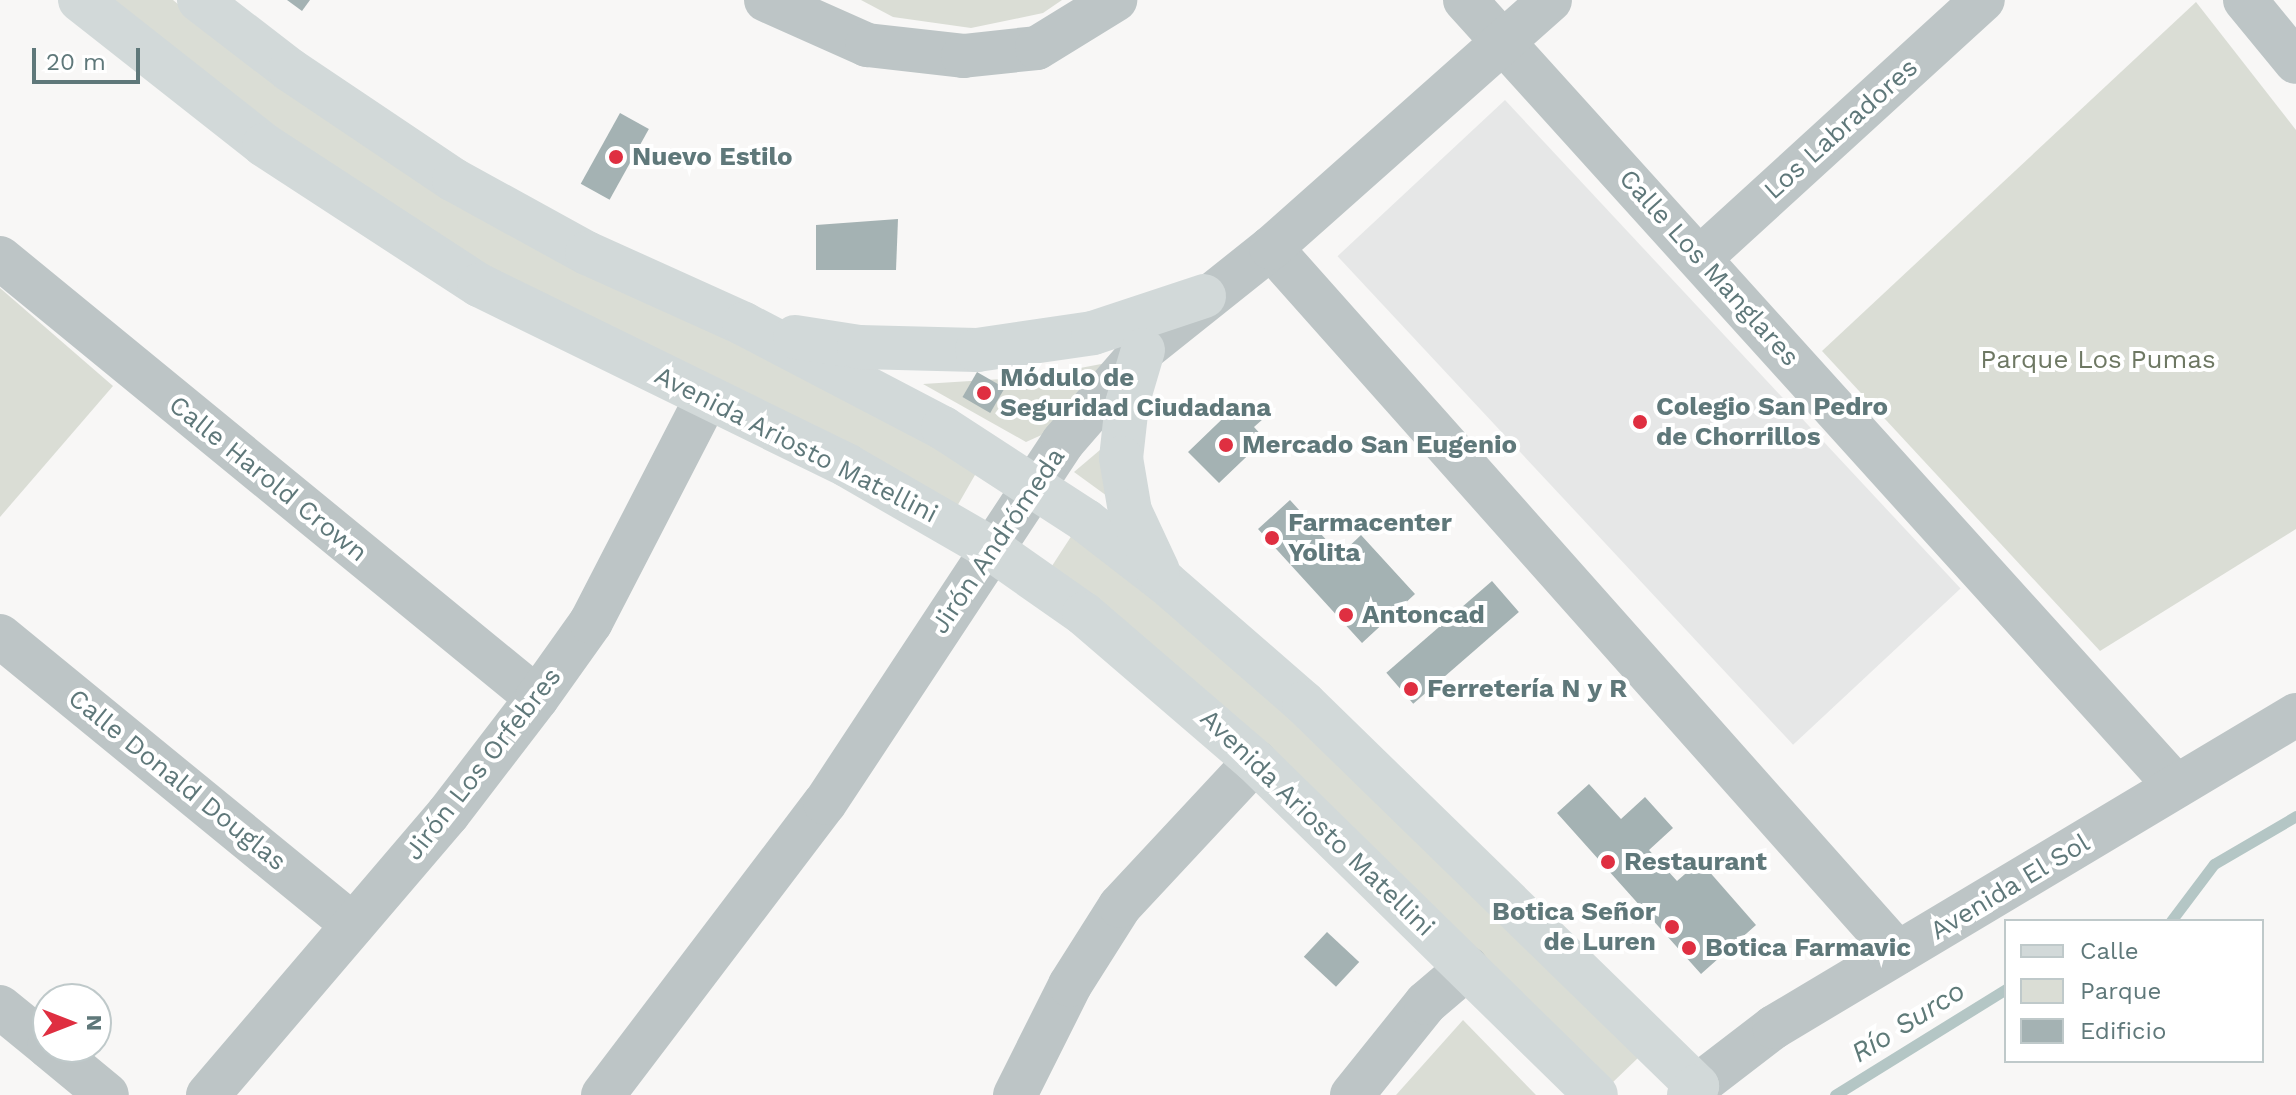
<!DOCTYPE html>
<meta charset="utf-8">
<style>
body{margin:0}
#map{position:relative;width:2296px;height:1095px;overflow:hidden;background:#f8f7f6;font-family:"Work Sans",sans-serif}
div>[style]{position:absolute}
.built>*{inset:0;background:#e6e7e7;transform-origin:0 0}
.green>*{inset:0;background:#daddd5}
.stream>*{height:11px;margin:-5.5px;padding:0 5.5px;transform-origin:5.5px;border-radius:5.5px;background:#b4c6c5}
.building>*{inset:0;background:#a4b2b3;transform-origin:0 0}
.minor>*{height:44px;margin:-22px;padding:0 22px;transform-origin:22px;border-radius:22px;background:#bdc5c6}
.major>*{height:44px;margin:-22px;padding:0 22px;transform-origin:22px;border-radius:22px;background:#d2d9d9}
.dots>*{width:22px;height:22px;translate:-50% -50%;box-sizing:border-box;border:4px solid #fff;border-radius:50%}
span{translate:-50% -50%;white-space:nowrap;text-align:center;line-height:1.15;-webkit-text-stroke:8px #fff;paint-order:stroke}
.street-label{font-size:26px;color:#5f787a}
.poi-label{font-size:26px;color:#5f787a;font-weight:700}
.left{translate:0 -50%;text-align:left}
.right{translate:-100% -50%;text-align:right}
.park-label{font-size:26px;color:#6e7863}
.water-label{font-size:28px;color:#5e7a78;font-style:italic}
.legend{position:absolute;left:2004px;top:919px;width:260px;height:144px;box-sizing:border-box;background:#fff;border:2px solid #bfc9ca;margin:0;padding:10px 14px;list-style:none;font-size:24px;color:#5f787a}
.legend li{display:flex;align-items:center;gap:16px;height:40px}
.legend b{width:40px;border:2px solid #bfc9ca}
.north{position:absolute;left:32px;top:983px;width:80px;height:80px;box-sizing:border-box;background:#fff;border:2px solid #bfc9ca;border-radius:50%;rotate:90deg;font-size:22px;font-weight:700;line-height:32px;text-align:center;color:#5f787a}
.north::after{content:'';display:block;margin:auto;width:28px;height:36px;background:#df2f41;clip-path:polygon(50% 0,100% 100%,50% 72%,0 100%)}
.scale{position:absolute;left:32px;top:48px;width:108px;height:36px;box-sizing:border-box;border:4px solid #5f787a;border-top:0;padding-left:10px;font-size:24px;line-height:28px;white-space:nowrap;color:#5f787a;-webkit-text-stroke:6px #fff;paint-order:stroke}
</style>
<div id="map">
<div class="built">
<div style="left:1505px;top:100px;width:668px;height:229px;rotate:47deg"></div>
</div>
<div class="green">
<div style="clip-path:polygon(104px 0,173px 0,207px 28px,627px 288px,979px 468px,956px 508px,497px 275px,375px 200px)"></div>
<div style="clip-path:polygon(861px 0,1062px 0,1043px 13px,971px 28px,893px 17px)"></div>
<div style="clip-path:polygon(2196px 2px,2296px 130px,2296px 529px,2100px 651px,1822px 351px)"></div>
<div style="clip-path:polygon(0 288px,113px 386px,0 517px)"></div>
<div style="clip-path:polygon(1117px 361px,1046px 433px,1026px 442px,923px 384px,1033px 377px)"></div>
<div style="clip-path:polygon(1120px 433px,1107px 496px,1074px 472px)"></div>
<div style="clip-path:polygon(1074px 532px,1212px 640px,1640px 1056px,1611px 1084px,1050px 569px)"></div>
<div style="clip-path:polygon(1463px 1020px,1536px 1095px,1396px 1095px)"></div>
</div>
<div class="stream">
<div style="left:2171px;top:921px;width:71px;rotate:-53deg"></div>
<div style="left:2214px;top:864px;width:95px;rotate:-30.3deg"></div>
<div style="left:1835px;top:1095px;width:201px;rotate:-31.8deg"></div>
</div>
<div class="building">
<div style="clip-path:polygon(287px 0,310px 0,302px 11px)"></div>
<div style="left:620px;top:113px;width:33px;height:81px;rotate:29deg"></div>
<div style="clip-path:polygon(898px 219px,896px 270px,816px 270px,816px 225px)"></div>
<div style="left:977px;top:372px;width:32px;height:29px;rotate:30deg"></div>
<div style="clip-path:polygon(1243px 399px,1263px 419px,1254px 427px,1265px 439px,1219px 483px,1188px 452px)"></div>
<div style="clip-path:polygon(1290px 500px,1340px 555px,1361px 535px,1415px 594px,1362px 643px,1258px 529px)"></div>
<div style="left:1492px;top:581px;width:41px;height:140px;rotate:49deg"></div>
<div style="clip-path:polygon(1589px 784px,1621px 819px,1645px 797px,1673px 828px,1649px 850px,1677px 881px,1700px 861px,1756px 925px,1701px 974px,1557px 813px)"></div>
<div style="left:1327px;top:932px;width:44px;height:34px;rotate:43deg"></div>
</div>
<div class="minor">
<div style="left:766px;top:0;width:111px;rotate:24deg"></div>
<div style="left:867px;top:45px;width:97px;rotate:6.5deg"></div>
<div style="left:963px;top:56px;width:74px;rotate:-6.2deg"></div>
<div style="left:1037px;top:48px;width:92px;rotate:-31.6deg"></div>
<div style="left:1465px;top:0;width:1060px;rotate:47.87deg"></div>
<div style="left:2245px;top:0;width:80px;rotate:50.6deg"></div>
<div style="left:1271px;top:248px;width:943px;rotate:48.35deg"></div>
<div style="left:0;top:258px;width:694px;rotate:39.33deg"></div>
<div style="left:1700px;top:258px;width:383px;rotate:-42.4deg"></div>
<div style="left:0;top:636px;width:456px;rotate:39.3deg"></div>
<div style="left:0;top:1007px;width:62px;rotate:39.1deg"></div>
<div style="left:49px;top:1047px;width:75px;rotate:39.6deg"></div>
<div style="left:1697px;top:1086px;width:97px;rotate:-37.5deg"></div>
<div style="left:1774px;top:1027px;width:608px;rotate:-30.87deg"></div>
<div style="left:208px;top:1095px;width:370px;rotate:-49.5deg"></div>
<div style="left:448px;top:814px;width:146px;rotate:-52.5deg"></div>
<div style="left:537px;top:698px;width:93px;rotate:-54.6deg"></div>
<div style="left:591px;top:622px;width:251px;rotate:-62.7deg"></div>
<div style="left:603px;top:1095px;width:367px;rotate:-52.8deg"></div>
<div style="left:825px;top:803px;width:432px;rotate:-56.6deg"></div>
<div style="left:1063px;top:442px;width:122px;rotate:-49deg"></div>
<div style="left:1143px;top:350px;width:164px;rotate:-38.6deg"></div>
<div style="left:1271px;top:248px;width:373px;rotate:-41.6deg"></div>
<div style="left:1015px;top:1095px;width:123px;rotate:-63.4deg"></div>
<div style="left:1070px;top:985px;width:93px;rotate:-57.7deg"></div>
<div style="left:1120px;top:906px;width:198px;rotate:-47deg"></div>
<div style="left:1352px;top:1095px;width:118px;rotate:-51.2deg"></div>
<div style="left:1426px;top:1003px;width:54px;rotate:-40.5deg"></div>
</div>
<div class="major">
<div style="left:80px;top:0;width:234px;rotate:38.2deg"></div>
<div style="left:264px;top:145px;width:257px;rotate:33.1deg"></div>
<div style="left:479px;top:285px;width:411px;rotate:26.1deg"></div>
<div style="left:848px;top:466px;width:164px;rotate:30deg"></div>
<div style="left:990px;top:548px;width:115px;rotate:35.1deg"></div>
<div style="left:1084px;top:614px;width:225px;rotate:40.7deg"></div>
<div style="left:1255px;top:761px;width:477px;rotate:44.4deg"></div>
<div style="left:199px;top:0;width:115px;rotate:37.6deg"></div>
<div style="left:290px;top:70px;width:197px;rotate:33.9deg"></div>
<div style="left:454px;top:180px;width:152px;rotate:28.8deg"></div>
<div style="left:587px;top:253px;width:172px;rotate:24.3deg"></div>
<div style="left:744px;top:324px;width:225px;rotate:27.6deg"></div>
<div style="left:943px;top:428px;width:171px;rotate:33deg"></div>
<div style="left:1086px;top:521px;width:101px;rotate:37.8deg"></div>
<div style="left:1166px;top:583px;width:183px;rotate:41deg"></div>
<div style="left:1304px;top:703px;width:549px;rotate:44.26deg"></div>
<div style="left:1697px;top:1086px;width:12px;rotate:132deg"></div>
<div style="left:795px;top:337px;width:65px;rotate:8.9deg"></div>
<div style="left:859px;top:347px;width:118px;rotate:1.5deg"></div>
<div style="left:977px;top:350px;width:117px;rotate:-8.3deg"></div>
<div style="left:1093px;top:333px;width:117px;rotate:-18.4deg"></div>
<div style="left:1143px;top:350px;width:56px;rotate:106.5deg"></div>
<div style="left:1127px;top:404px;width:54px;rotate:96.3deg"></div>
<div style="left:1121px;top:458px;width:54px;rotate:80.4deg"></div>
<div style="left:1130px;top:511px;width:66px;rotate:65deg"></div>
</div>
<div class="dots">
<div style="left:616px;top:157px;background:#df2f41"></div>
<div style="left:984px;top:393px;background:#df2f41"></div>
<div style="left:1640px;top:422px;background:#df2f41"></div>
<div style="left:1226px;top:445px;background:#df2f41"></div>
<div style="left:1272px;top:538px;background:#df2f41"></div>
<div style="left:1346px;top:615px;background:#df2f41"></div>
<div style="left:1411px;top:689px;background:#df2f41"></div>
<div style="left:1608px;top:862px;background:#df2f41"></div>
<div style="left:1672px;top:927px;background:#df2f41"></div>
<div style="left:1689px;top:948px;background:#df2f41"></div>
</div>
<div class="street-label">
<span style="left:1841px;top:129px;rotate:-42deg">Los Labradores</span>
<span style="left:1709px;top:268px;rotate:48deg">Calle Los Manglares</span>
<span style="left:796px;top:445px;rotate:27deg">Avenida Ariosto Matellini</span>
<span style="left:268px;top:479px;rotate:39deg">Calle Harold Crown</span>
<span style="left:998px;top:541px;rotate:-56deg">Jirón Andrómeda</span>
<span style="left:483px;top:764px;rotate:-52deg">Jirón Los Orfebres</span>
<span style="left:177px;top:780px;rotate:39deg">Calle Donald Douglas</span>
<span style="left:1317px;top:823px;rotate:44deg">Avenida Ariosto Matellini</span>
<span style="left:2010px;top:887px;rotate:-31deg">Avenida El Sol</span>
</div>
<div class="poi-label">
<span class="left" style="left:632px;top:157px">Nuevo Estilo</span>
<span class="left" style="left:1000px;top:393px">Módulo de<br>Seguridad Ciudadana</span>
<span class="left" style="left:1656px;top:422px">Colegio San Pedro<br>de Chorrillos</span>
<span class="left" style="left:1242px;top:445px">Mercado San Eugenio</span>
<span class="left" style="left:1288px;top:538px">Farmacenter<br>Yolita</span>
<span class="left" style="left:1362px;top:615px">Antoncad</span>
<span class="left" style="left:1427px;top:689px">Ferretería N y R</span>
<span class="left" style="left:1624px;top:862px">Restaurant</span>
<span class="right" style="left:1656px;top:927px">Botica Señor<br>de Luren</span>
<span class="left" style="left:1705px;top:948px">Botica Farmavic</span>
</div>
<div class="park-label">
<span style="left:2098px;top:360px">Parque Los Pumas</span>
</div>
<div class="water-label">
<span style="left:1908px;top:1022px;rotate:-32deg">Río Surco</span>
</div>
<ul class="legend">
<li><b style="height:10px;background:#d2d9d9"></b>Calle</li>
<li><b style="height:22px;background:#daddd5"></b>Parque</li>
<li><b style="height:22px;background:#a4b2b3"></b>Edificio</li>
</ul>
<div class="north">N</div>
<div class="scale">20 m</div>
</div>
